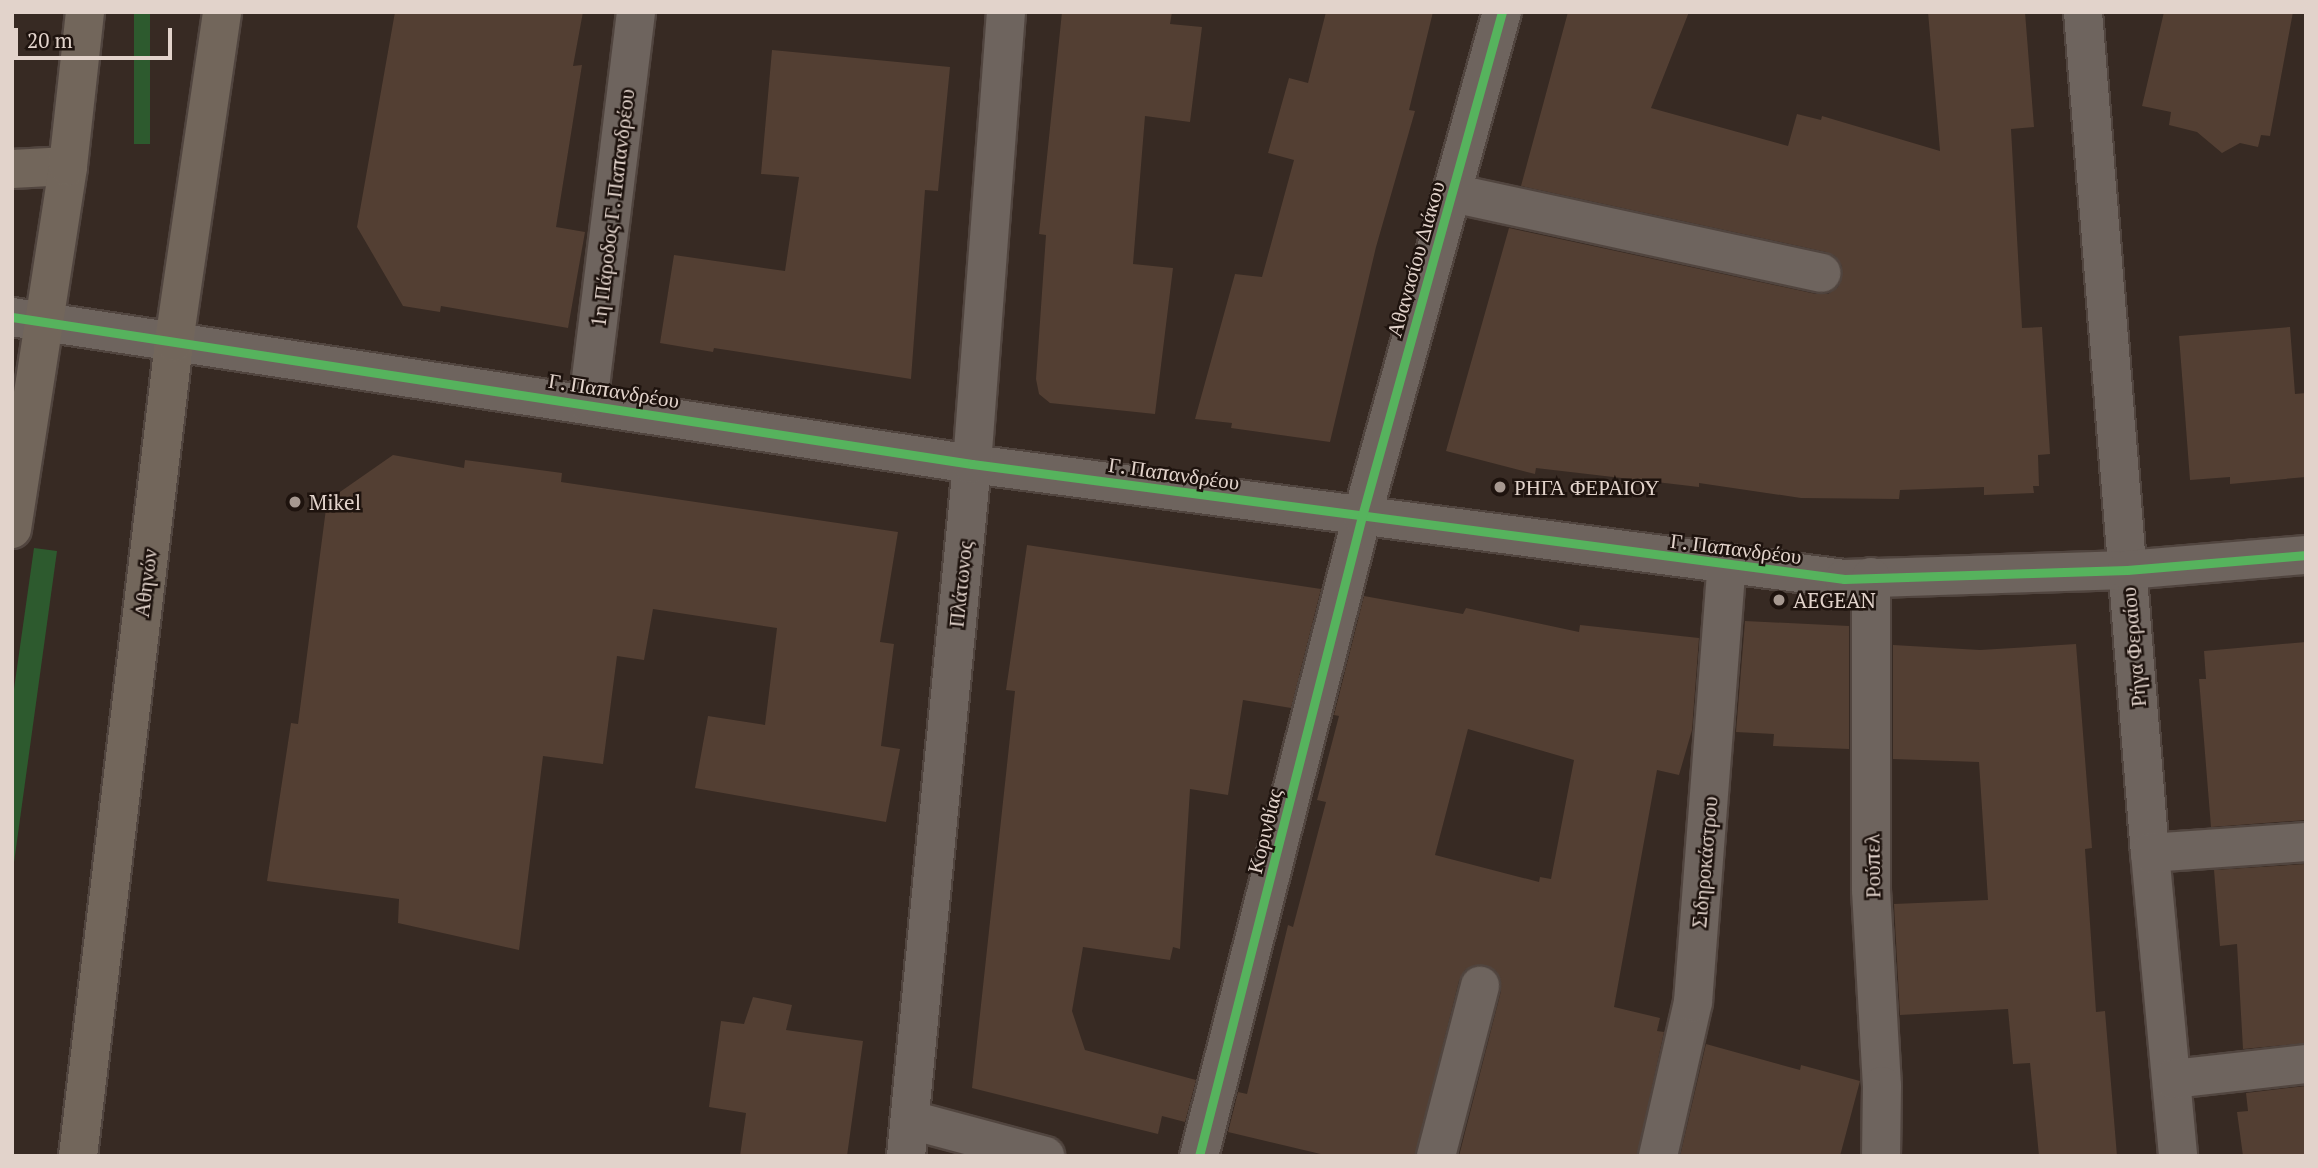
<!DOCTYPE html>
<meta charset="utf-8">
<style>
body{margin:0}
#map{position:relative;width:2318px;height:1168px;overflow:hidden;background:#372a23;font-family:"PT Serif",serif}
div>[style]{position:absolute}
.green>*{inset:0;background:#2d5a2e;transform-origin:0 0}
.building>*{inset:0;background:#533f33}
.roads{filter:drop-shadow(2px 0 #51453f) drop-shadow(-2px 0 #51453f) drop-shadow(0 2px #51453f) drop-shadow(0 -2px #51453f)}
.minor>*{height:38px;margin:-19px;padding:0 19px;transform-origin:19px;border-radius:19px;background:#6e645e}
.highway>*{height:38px;margin:-19px;padding:0 19px;transform-origin:19px;border-radius:19px;background:#72665b}
.cycleway>*{height:9px;margin:-4.5px;padding:0 4.5px;transform-origin:4.5px;border-radius:4.5px;background:#56b35d}
.dots>*{width:19px;height:19px;translate:-50% -50%;box-sizing:border-box;border:4px solid #1e130e;border-radius:50%}
span{translate:-50% -50%;white-space:nowrap;text-align:center;line-height:1.15;-webkit-text-stroke:5px #1e130e;paint-order:stroke}
.street-label{font-size:21px;color:#e2d3cb}
.poi-label{font-size:21px;color:#e2d3cb}
.left{translate:0 -50%;text-align:left}
.frame{position:absolute;inset:0;border:14px solid #e2d3cb;pointer-events:none}
.scale{position:absolute;left:14px;top:28px;width:158px;height:32px;box-sizing:border-box;border:4px solid #e2d3cb;border-top:0;padding-left:9px;font-size:21px;line-height:24px;white-space:nowrap;color:#e2d3cb;-webkit-text-stroke:5px #1e130e;paint-order:stroke}
</style>
<div id="map">
<div class="green">
<div style="left:134px;top:12px;width:16px;height:132px"></div>
<div style="clip-path:polygon(34px 548px,57px 551px,12px 877px,12px 703px)"></div>
</div>
<div class="building">
<div style="clip-path:polygon(395px 12px,583px 12px,573px 66px,582px 65px,556px 227px,585px 232px,568px 328px,441px 306px,440px 312px,403px 306px,357px 227px)"></div>
<div style="clip-path:polygon(1062px 12px,1172px 12px,1170px 24px,1202px 27px,1190px 122px,1145px 116px,1133px 264px,1173px 268px,1155px 414px,1050px 403px,1039px 394px,1036px 379px,1046px 235px,1039px 234px)"></div>
<div style="clip-path:polygon(1326px 12px,1433px 12px,1409px 110px,1415px 111px,1376px 247px,1330px 442px,1231px 428px,1232px 423px,1195px 419px,1235px 274px,1262px 277px,1294px 160px,1268px 153px,1289px 78px,1308px 83px)"></div>
<div style="clip-path:polygon(1568px 12px,1689px 12px,1651px 108px,1788px 146px,1797px 114px,1821px 120px,1822px 116px,1940px 151px,1928px 12px,2025px 12px,2034px 127px,2011px 129px,2022px 328px,2042px 327px,2050px 454px,2038px 455px,2039px 486px,2033px 486px,2034px 493px,1984px 495px,1984px 487px,1900px 490px,1899px 499px,1801px 498px,1699px 483px,1699px 487px,1536px 468px,1535px 474px,1446px 451px,1509px 228px,1816px 294px,1828px 294px,1838px 287px,1842px 278px,1842px 266px,1835px 256px,1826px 252px,1521px 186px)"></div>
<div style="clip-path:polygon(2164px 12px,2293px 12px,2270px 136px,2261px 135px,2258px 147px,2240px 143px,2222px 153px,2197px 132px,2169px 125px,2171px 112px,2142px 106px)"></div>
<div style="clip-path:polygon(772px 50px,950px 67px,938px 191px,925px 190px,911px 379px,714px 348px,713px 352px,660px 343px,674px 255px,785px 271px,799px 177px,761px 174px)"></div>
<div style="clip-path:polygon(2290px 327px,2295px 394px,2306px 393px,2306px 477px,2230px 484px,2230px 477px,2190px 480px,2179px 336px)"></div>
<div style="clip-path:polygon(393px 455px,464px 468px,465px 460px,562px 473px,561px 482px,898px 532px,880px 642px,894px 644px,881px 746px,900px 749px,886px 822px,695px 788px,708px 716px,765px 725px,777px 628px,653px 609px,644px 660px,617px 656px,603px 764px,543px 756px,519px 950px,398px 923px,399px 899px,267px 881px,291px 723px,298px 724px,327px 501px)"></div>
<div style="clip-path:polygon(1027px 545px,1321px 589px,1291px 708px,1243px 700px,1228px 795px,1190px 789px,1180px 949px,1173px 947px,1170px 960px,1083px 947px,1072px 1011px,1085px 1050px,1196px 1080px,1185px 1122px,1162px 1116px,1158px 1134px,972px 1088px,1015px 691px,1006px 690px)"></div>
<div style="clip-path:polygon(evenodd,1364px 596px,1463px 614px,1466px 608px,1579px 632px,1580px 625px,1699px 638px,1692px 730px,1679px 775px,1657px 770px,1614px 1007px,1660px 1018px,1657px 1031px,1664px 1032px,1637px 1156px,1459px 1156px,1501px 991px,1501px 981px,1496px 971px,1485px 965px,1475px 965px,1465px 970px,1459px 981px,1415px 1156px,1329px 1156px,1228px 1132px,1238px 1092px,1247px 1094px,1288px 925px,1293px 927px,1326px 802px,1317px 800px,1339px 716px,1334px 715px,1364px 596px,1468px 729px,1574px 760px,1551px 879px,1540px 877px,1539px 882px,1435px 855px,1468px 729px)"></div>
<div style="clip-path:polygon(1745px 621px,1849px 626px,1849px 749px,1773px 746px,1774px 734px,1736px 732px)"></div>
<div style="clip-path:polygon(2306px 642px,2306px 820px,2211px 827px,2199px 679px,2206px 679px,2204px 651px)"></div>
<div style="clip-path:polygon(2076px 644px,2092px 848px,2085px 849px,2096px 1012px,2105px 1011px,2117px 1156px,2039px 1156px,2030px 1063px,2013px 1064px,2008px 1009px,1900px 1015px,1894px 904px,1988px 900px,1979px 762px,1893px 759px,1893px 645px,1980px 650px)"></div>
<div style="clip-path:polygon(2306px 864px,2306px 1043px,2243px 1049px,2237px 944px,2220px 946px,2214px 870px)"></div>
<div style="clip-path:polygon(753px 997px,792px 1005px,786px 1030px,863px 1041px,847px 1156px,740px 1156px,746px 1113px,709px 1107px,721px 1021px,744px 1024px)"></div>
<div style="clip-path:polygon(1706px 1044px,1800px 1070px,1801px 1065px,1860px 1081px,1840px 1156px,1680px 1156px)"></div>
<div style="clip-path:polygon(2306px 1086px,2306px 1156px,2243px 1156px,2237px 1112px,2248px 1111px,2246px 1093px)"></div>
</div>
<div class="roads">
<div class="minor">
<div style="left:2083px;top:12px;width:844px;rotate:85.45deg"></div>
<div style="left:2150px;top:853px;width:304px;rotate:84.7deg"></div>
<div style="left:1452px;top:193px;width:378px;rotate:12.2deg"></div>
<div style="left:12px;top:317px;width:971px;rotate:8.71deg"></div>
<div style="left:972px;top:464px;width:880px;rotate:7.51deg"></div>
<div style="left:1844px;top:579px;width:283px;rotate:-1.8deg"></div>
<div style="left:2127px;top:570px;width:180px;rotate:-4.8deg"></div>
<div style="left:588px;top:403px;width:394px;rotate:-83deg"></div>
<div style="left:1871px;top:577px;width:313px;rotate:90deg"></div>
<div style="left:1871px;top:890px;width:196px;rotate:86.8deg"></div>
<div style="left:1882px;top:1086px;width:70px;rotate:90.8deg"></div>
<div style="left:2150px;top:853px;width:156px;rotate:-4deg"></div>
<div style="left:2173px;top:1079px;width:134px;rotate:-6.4deg"></div>
<div style="left:911px;top:1120px;width:139px;rotate:15deg"></div>
<div style="left:906px;top:1156px;width:695px;rotate:-84.55deg"></div>
<div style="left:972px;top:464px;width:453px;rotate:-85.7deg"></div>
<div style="left:1199px;top:1156px;width:660px;rotate:-75.71deg"></div>
<div style="left:1362px;top:516px;width:523px;rotate:-74.48deg"></div>
<div style="left:1436px;top:1156px;width:176px;rotate:-75.5deg"></div>
<div style="left:1658px;top:1156px;width:158px;rotate:-77.2deg"></div>
<div style="left:1693px;top:1002px;width:438px;rotate:-85.6deg"></div>
</div>
<div class="highway">
<div style="left:12px;top:169px;width:56px;rotate:-3.1deg"></div>
<div style="left:12px;top:529px;width:367px;rotate:-81.2deg"></div>
<div style="left:68px;top:166px;width:155px;rotate:-83.7deg"></div>
<div style="left:78px;top:1156px;width:820px;rotate:-83.27deg"></div>
<div style="left:174px;top:342px;width:333px;rotate:-81.7deg"></div>
</div>
</div>
<div class="cycleway">
<div style="left:12px;top:317px;width:971px;rotate:8.71deg"></div>
<div style="left:972px;top:464px;width:880px;rotate:7.51deg"></div>
<div style="left:1844px;top:579px;width:283px;rotate:-1.8deg"></div>
<div style="left:2127px;top:570px;width:180px;rotate:-4.8deg"></div>
<div style="left:1199px;top:1156px;width:660px;rotate:-75.71deg"></div>
<div style="left:1362px;top:516px;width:523px;rotate:-74.48deg"></div>
</div>
<div class="dots">
<div style="left:1500px;top:487px;background:#a69890"></div>
<div style="left:295px;top:502px;background:#a69890"></div>
<div style="left:1779px;top:600px;background:#a69890"></div>
</div>
<div class="street-label">
<span style="left:612px;top:208px;rotate:-83deg">1η Πάροδος Γ. Παπανδρέου</span>
<span style="left:1415px;top:259px;rotate:-74deg">Αθανασίου Διάκου</span>
<span style="left:614px;top:390px;rotate:9deg">Γ. Παπανδρέου</span>
<span style="left:1174px;top:473px;rotate:8deg">Γ. Παπανδρέου</span>
<span style="left:1736px;top:548px;rotate:7deg">Γ. Παπανδρέου</span>
<span style="left:145px;top:583px;rotate:-83deg">Αθηνών</span>
<span style="left:960px;top:584px;rotate:-84deg">Πλάτωνος</span>
<span style="left:2133px;top:647px;rotate:-95deg">Ρήγα Φεραίου</span>
<span style="left:1264px;top:831px;rotate:-76deg">Κορινθίας</span>
<span style="left:1704px;top:862px;rotate:-85deg">Σιδηροκάστρου</span>
<span style="left:1872px;top:866px;rotate:-91deg">Ρούπελ</span>
</div>
<div class="poi-label">
<span class="left" style="left:1514px;top:487px">ΡΗΓΑ ΦΕΡΑΙΟΥ</span>
<span class="left" style="left:309px;top:502px">Mikel</span>
<span class="left" style="left:1793px;top:600px">AEGEAN</span>
</div>
<div class="frame"></div>
<div class="scale">20 m</div>
</div>
